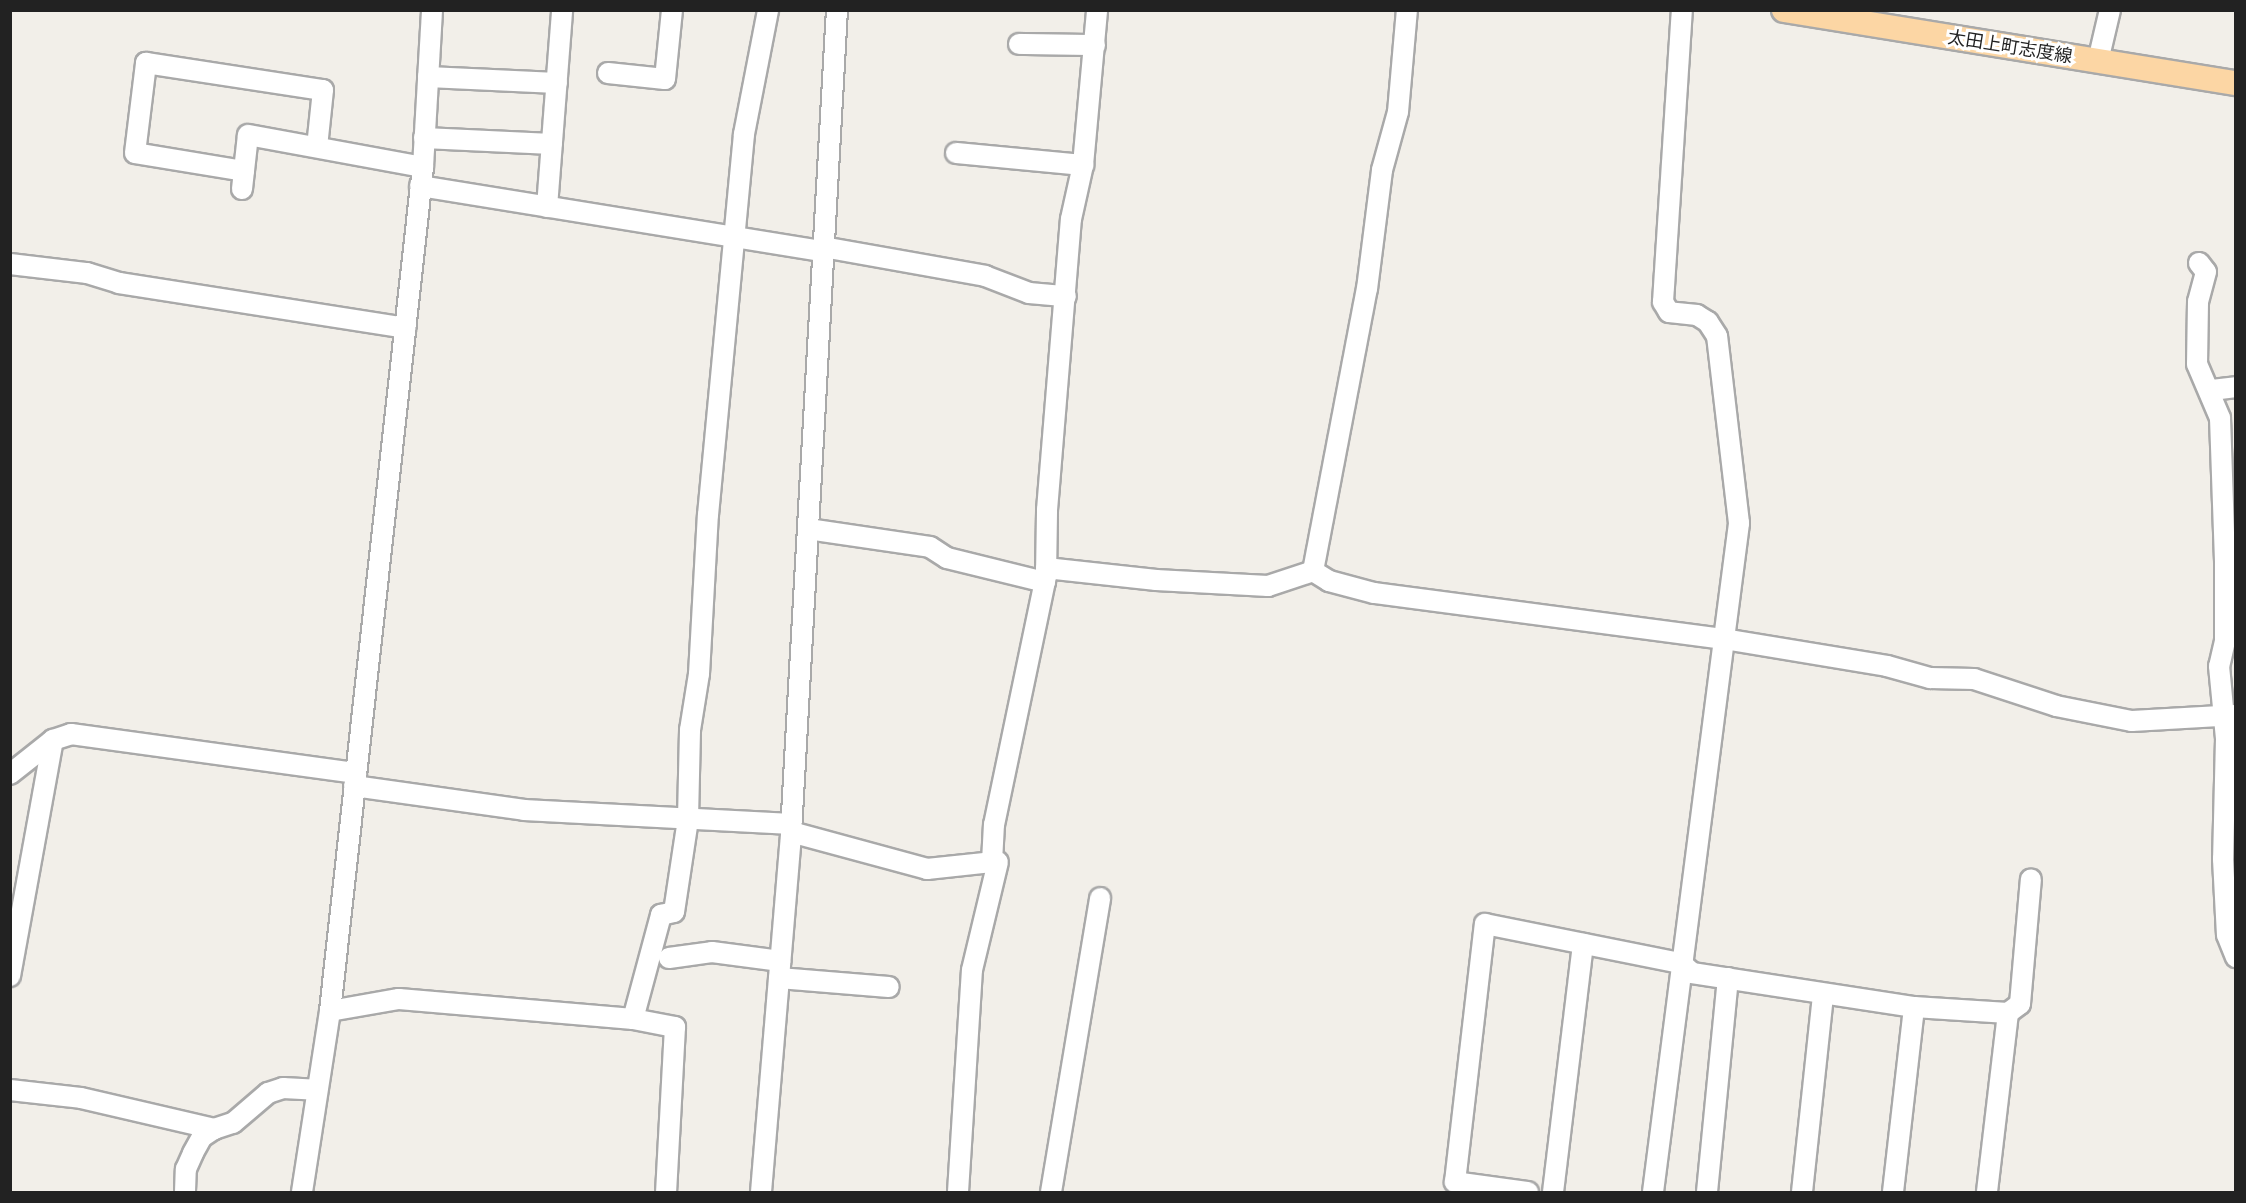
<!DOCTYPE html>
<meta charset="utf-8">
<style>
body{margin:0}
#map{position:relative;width:2246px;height:1203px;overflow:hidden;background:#f2efe9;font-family:Arial,"Noto Sans JP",sans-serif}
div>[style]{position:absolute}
.roads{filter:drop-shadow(2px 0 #a9a9a9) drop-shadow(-2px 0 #a9a9a9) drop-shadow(0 2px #a9a9a9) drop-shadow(0 -2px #a9a9a9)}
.minor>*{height:20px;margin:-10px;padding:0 10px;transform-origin:10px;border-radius:10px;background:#fff}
.major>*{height:24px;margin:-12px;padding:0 12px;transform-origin:12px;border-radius:12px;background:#fcd6a4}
span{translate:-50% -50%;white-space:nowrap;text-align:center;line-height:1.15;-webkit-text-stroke:6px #fff;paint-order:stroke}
.street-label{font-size:18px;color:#222}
.frame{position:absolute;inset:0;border:12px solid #222;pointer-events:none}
</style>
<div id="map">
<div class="roads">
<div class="minor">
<div style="left:1019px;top:44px;width:76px;rotate:0.8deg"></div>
<div style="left:2098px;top:61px;width:52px;rotate:-76.8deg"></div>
<div style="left:608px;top:73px;width:57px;rotate:6deg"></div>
<div style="left:665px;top:79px;width:69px;rotate:-84.2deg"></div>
<div style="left:428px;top:77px;width:129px;rotate:2.7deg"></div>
<div style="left:424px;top:138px;width:128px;rotate:2.7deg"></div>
<div style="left:956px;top:153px;width:128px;rotate:5.4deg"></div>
<div style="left:244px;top:171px;width:110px;rotate:-170.6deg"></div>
<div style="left:135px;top:153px;width:91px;rotate:-83deg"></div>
<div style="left:146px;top:63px;width:179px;rotate:8.7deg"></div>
<div style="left:323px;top:90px;width:57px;rotate:96deg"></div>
<div style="left:420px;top:186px;width:408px;rotate:9.2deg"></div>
<div style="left:242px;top:189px;width:54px;rotate:-83.7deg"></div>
<div style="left:248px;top:135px;width:178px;rotate:10.4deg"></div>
<div style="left:547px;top:207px;width:198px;rotate:-85.6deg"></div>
<div style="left:823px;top:247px;width:165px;rotate:10.1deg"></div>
<div style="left:985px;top:276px;width:47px;rotate:21.1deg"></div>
<div style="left:1029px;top:293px;width:37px;rotate:5deg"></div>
<div style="left:2199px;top:263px;width:11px;rotate:52deg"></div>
<div style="left:2206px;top:272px;width:31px;rotate:105deg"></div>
<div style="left:2198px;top:302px;width:62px;rotate:90.9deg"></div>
<div style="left:2197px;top:364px;width:59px;rotate:66.9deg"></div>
<div style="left:2220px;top:418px;width:143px;rotate:88deg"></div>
<div style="left:2225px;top:561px;width:80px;rotate:90deg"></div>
<div style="left:2225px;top:641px;width:26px;rotate:103deg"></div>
<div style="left:2219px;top:666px;width:73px;rotate:84.5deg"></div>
<div style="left:2226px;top:739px;width:120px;rotate:91.4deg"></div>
<div style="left:2223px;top:859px;width:76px;rotate:87deg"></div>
<div style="left:2227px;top:935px;width:24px;rotate:68deg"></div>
<div style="left:10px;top:264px;width:78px;rotate:6.7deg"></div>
<div style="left:87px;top:273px;width:34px;rotate:17deg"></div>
<div style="left:119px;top:283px;width:290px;rotate:8.9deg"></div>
<div style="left:2212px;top:390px;width:24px;rotate:-7deg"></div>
<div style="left:808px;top:529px;width:123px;rotate:8.4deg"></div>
<div style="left:930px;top:547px;width:20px;rotate:33deg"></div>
<div style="left:947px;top:558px;width:101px;rotate:13.8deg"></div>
<div style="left:1046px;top:568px;width:111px;rotate:6.2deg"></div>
<div style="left:1156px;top:580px;width:112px;rotate:3.1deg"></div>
<div style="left:1268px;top:586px;width:47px;rotate:-18.4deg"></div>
<div style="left:1313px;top:571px;width:19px;rotate:32deg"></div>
<div style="left:1329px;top:581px;width:47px;rotate:14.9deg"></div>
<div style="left:1374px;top:593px;width:353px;rotate:7.5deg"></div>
<div style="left:1724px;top:639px;width:117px;rotate:-82.6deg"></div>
<div style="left:1739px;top:523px;width:188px;rotate:-96.7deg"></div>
<div style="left:1717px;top:336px;width:17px;rotate:-123deg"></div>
<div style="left:1708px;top:322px;width:13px;rotate:-148deg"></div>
<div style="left:1697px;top:315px;width:28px;rotate:-174deg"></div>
<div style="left:1669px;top:312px;width:12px;rotate:-121deg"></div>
<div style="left:1663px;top:302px;width:293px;rotate:-86.3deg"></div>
<div style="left:1313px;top:571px;width:287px;rotate:-79.2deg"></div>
<div style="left:1367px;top:289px;width:120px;rotate:-82.8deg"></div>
<div style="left:1382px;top:170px;width:60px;rotate:-74.6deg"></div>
<div style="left:1398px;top:112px;width:102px;rotate:-85deg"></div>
<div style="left:10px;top:774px;width:55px;rotate:-38.3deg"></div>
<div style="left:53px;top:740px;width:19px;rotate:-18deg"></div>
<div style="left:71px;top:734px;width:288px;rotate:7.8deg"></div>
<div style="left:354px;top:786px;width:172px;rotate:8deg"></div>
<div style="left:524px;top:810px;width:268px;rotate:3deg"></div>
<div style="left:791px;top:832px;width:141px;rotate:15.2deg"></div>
<div style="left:927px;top:869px;width:65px;rotate:-6.1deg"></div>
<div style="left:992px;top:862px;width:37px;rotate:-87deg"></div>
<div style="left:994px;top:825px;width:254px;rotate:-78.2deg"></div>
<div style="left:1046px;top:576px;width:66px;rotate:-89.1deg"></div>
<div style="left:1047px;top:510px;width:292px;rotate:-85.3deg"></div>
<div style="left:1071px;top:219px;width:55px;rotate:-77.5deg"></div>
<div style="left:1083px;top:165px;width:156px;rotate:-84.8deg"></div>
<div style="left:669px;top:958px;width:43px;rotate:-7.9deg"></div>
<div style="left:712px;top:952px;width:69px;rotate:7.5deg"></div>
<div style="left:10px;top:976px;width:240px;rotate:-79.7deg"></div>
<div style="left:779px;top:978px;width:110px;rotate:4.7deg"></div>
<div style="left:330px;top:1011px;width:70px;rotate:-9.9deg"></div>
<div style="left:399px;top:999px;width:235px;rotate:4.9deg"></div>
<div style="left:633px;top:1019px;width:43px;rotate:10.8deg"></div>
<div style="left:675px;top:1027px;width:165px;rotate:93.1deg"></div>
<div style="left:2008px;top:1013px;width:15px;rotate:-37deg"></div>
<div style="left:2020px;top:1004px;width:125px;rotate:-85deg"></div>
<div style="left:633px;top:1019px;width:108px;rotate:-74.9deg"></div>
<div style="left:661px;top:915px;width:13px;rotate:-13deg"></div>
<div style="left:674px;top:912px;width:94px;rotate:-81.4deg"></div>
<div style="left:688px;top:819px;width:89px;rotate:-88.7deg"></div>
<div style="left:690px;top:730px;width:57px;rotate:-80.9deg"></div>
<div style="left:699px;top:674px;width:159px;rotate:-86.8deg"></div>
<div style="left:708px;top:515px;width:383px;rotate:-84.6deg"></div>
<div style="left:744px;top:134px;width:126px;rotate:-79deg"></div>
<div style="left:10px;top:1090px;width:71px;rotate:6.4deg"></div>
<div style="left:81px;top:1098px;width:137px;rotate:13.1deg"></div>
<div style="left:214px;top:1129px;width:20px;rotate:-18deg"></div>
<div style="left:233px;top:1123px;width:46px;rotate:-40.6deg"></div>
<div style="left:268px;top:1093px;width:16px;rotate:-18deg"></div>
<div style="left:283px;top:1088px;width:33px;rotate:3deg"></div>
<div style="left:185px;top:1192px;width:23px;rotate:-88deg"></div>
<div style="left:186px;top:1169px;width:17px;rotate:-66deg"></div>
<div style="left:193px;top:1153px;width:18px;rotate:-61deg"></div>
<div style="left:202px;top:1137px;width:14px;rotate:-34deg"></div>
<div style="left:302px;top:1192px;width:183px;rotate:-81.2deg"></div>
<div style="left:330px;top:1011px;width:849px;rotate:-83.71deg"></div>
<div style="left:423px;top:167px;width:157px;rotate:-86.7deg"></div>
<div style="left:761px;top:1192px;width:361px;rotate:-85.2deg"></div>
<div style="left:791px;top:832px;width:823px;rotate:-86.8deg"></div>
<div style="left:958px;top:1192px;width:222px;rotate:-86.4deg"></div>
<div style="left:972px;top:970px;width:111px;rotate:-76.5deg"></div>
<div style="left:1051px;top:1192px;width:298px;rotate:-80.5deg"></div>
<div style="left:1528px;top:1192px;width:74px;rotate:-172.2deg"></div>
<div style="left:1455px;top:1182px;width:260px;rotate:-83.4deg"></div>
<div style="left:1485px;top:924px;width:200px;rotate:11.3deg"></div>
<div style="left:1681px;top:963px;width:15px;rotate:42deg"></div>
<div style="left:1692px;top:973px;width:225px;rotate:8.7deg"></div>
<div style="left:1914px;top:1007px;width:94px;rotate:3.7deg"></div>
<div style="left:2008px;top:1013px;width:180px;rotate:96.7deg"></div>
<div style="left:1553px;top:1192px;width:250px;rotate:-83.1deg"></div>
<div style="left:1653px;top:1192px;width:558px;rotate:-82.68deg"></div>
<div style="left:1724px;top:639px;width:165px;rotate:9.4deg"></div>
<div style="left:1887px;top:666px;width:45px;rotate:15.6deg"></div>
<div style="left:1930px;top:678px;width:44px;rotate:1.3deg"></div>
<div style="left:1974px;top:679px;width:86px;rotate:18.2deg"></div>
<div style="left:2056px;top:706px;width:77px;rotate:11.2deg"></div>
<div style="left:2132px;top:721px;width:104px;rotate:-3.3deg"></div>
<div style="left:1707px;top:1192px;width:215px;rotate:-84.4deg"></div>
<div style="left:1802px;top:1192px;width:198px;rotate:-83.9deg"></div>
<div style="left:1893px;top:1192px;width:186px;rotate:-83.5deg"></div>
</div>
<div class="major">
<div style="left:1784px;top:10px;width:458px;rotate:9.2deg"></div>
</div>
</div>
<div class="street-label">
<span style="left:2010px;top:47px;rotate:9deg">太田上町志度線</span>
</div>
<div class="frame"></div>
</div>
